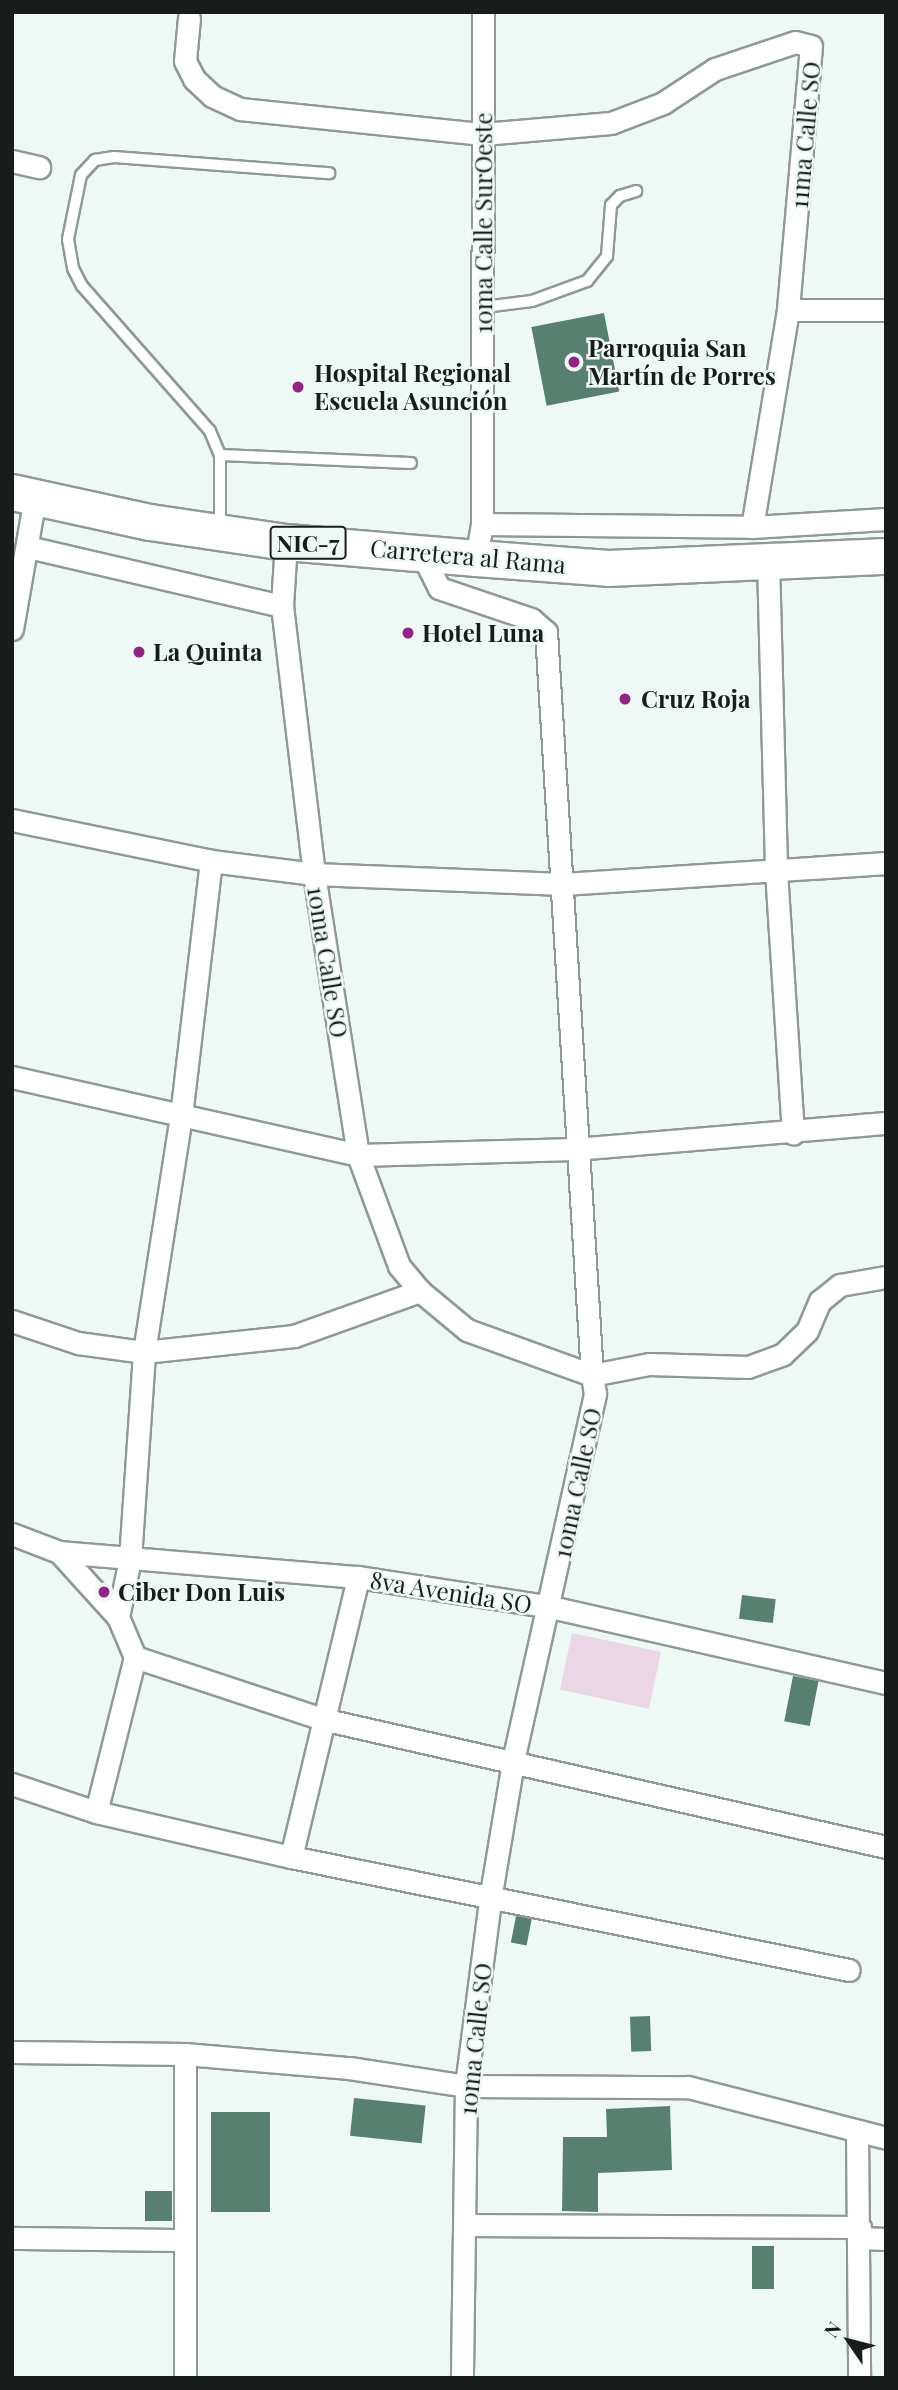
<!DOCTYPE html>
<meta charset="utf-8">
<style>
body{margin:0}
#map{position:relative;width:898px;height:2390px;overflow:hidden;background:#eef9f5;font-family:"Playfair Display",serif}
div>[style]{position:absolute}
.green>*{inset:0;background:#ebd6e6;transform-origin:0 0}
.building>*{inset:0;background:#588071;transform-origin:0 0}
.roads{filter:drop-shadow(2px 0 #8f9995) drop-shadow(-2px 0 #8f9995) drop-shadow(0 2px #8f9995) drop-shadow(0 -2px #8f9995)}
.service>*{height:10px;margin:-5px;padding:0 5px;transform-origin:5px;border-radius:5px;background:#fff}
.minor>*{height:21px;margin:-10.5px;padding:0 10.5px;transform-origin:10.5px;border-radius:10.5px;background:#fff}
.trunk>*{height:35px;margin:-17.5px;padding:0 17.5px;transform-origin:17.5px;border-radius:17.5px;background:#fff}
.dots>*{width:19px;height:19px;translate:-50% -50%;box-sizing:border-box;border:4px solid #eef9f5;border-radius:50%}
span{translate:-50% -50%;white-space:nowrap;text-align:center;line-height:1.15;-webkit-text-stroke:5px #eef9f5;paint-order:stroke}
.shield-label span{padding:2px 5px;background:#eef9f5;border:2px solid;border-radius:5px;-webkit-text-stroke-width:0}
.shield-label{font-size:23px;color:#181c1a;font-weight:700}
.street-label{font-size:24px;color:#181c1a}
.poi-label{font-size:24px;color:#181c1a;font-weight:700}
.left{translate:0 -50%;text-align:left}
.frame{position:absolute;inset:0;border:14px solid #181c1a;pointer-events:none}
.north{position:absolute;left:814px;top:2306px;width:70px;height:70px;-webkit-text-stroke:5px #eef9f5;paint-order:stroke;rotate:305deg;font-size:19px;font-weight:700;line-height:28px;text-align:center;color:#181c1a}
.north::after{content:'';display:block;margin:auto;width:24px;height:32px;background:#181c1a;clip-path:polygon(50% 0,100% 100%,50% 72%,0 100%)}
</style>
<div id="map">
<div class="green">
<div style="left:572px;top:1633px;width:91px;height:58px;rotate:12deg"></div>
</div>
<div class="building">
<div style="left:604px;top:313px;width:80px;height:74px;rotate:79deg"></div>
<div style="left:742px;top:1595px;width:34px;height:24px;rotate:7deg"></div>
<div style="left:793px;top:1676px;width:26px;height:46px;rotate:11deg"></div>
<div style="left:516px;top:1916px;width:16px;height:27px;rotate:11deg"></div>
<div style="left:650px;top:2016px;width:35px;height:20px;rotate:88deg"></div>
<div style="left:354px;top:2098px;width:72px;height:38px;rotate:6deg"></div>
<div style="clip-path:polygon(670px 2106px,672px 2170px,598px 2173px,598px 2212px,562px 2211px,563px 2137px,607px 2137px,606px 2109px)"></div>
<div style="left:211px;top:2112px;width:59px;height:100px"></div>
<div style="left:172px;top:2191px;width:30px;height:27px;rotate:90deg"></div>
<div style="left:752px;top:2246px;width:22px;height:43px"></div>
</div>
<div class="roads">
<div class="service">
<div style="left:484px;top:307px;width:48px;rotate:-7.1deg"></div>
<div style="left:532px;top:301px;width:59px;rotate:-20deg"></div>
<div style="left:587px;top:281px;width:32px;rotate:-51deg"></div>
<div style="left:607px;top:256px;width:51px;rotate:-85.5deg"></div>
<div style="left:611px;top:205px;width:13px;rotate:-45deg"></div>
<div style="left:620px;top:196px;width:17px;rotate:-17deg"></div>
<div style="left:220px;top:455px;width:191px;rotate:2.4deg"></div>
<div style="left:220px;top:527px;width:72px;rotate:-90deg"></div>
<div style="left:220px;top:455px;width:26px;rotate:-113deg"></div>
<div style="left:210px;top:431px;width:193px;rotate:-131.4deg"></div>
<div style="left:82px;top:286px;width:20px;rotate:-117deg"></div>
<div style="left:73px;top:268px;width:29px;rotate:-100deg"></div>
<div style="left:68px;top:239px;width:65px;rotate:-78.5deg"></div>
<div style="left:81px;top:175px;width:21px;rotate:-47deg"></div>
<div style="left:95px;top:160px;width:19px;rotate:-9deg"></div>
<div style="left:114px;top:157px;width:216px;rotate:4.3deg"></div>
</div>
<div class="minor">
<div style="left:189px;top:18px;width:43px;rotate:95.3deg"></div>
<div style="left:185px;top:61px;width:20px;rotate:63deg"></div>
<div style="left:194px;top:79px;width:25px;rotate:43deg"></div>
<div style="left:212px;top:96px;width:31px;rotate:25deg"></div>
<div style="left:240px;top:109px;width:244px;rotate:5.9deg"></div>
<div style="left:483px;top:134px;width:128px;rotate:-4.9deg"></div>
<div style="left:611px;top:123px;width:56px;rotate:-21deg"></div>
<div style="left:663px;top:103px;width:62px;rotate:-33.2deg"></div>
<div style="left:715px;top:69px;width:84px;rotate:-18.6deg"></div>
<div style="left:795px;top:42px;width:16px;rotate:14deg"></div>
<div style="left:811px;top:46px;width:265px;rotate:95deg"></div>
<div style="left:788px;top:310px;width:220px;rotate:99.4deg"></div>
<div style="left:12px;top:161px;width:28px;rotate:13deg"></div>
<div style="left:788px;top:310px;width:98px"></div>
<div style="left:482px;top:524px;width:270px;rotate:0.6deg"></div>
<div style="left:752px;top:527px;width:134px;rotate:-3.4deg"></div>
<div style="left:286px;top:542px;width:64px;rotate:93.6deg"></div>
<div style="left:282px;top:606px;width:270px;rotate:83.2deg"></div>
<div style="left:314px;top:874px;width:284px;rotate:81.1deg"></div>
<div style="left:358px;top:1155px;width:118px;rotate:69.7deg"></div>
<div style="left:399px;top:1266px;width:33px;rotate:50deg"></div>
<div style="left:420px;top:1291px;width:61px;rotate:39.7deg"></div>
<div style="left:467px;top:1330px;width:133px;rotate:19.8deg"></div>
<div style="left:592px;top:1375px;width:19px;rotate:81deg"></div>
<div style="left:595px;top:1394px;width:377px;rotate:102.6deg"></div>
<div style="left:513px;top:1762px;width:133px;rotate:99.5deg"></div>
<div style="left:491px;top:1893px;width:195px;rotate:97.4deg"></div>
<div style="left:466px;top:2086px;width:292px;rotate:90.8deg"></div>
<div style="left:28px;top:547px;width:261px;rotate:13.1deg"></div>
<div style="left:421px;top:552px;width:40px;rotate:63.4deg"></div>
<div style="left:439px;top:588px;width:97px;rotate:18.6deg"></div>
<div style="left:531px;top:619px;width:20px;rotate:41deg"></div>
<div style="left:546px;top:632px;width:744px;rotate:86.46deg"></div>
<div style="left:592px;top:1375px;width:58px;rotate:-10.9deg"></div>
<div style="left:649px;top:1364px;width:99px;rotate:1.7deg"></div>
<div style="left:748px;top:1367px;width:37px;rotate:-20deg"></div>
<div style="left:783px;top:1354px;width:33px;rotate:-44deg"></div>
<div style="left:807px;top:1331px;width:33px;rotate:-67deg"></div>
<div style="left:820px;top:1301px;width:26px;rotate:-39deg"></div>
<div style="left:840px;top:1285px;width:47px;rotate:-9.9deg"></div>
<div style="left:476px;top:558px;width:35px;rotate:-80deg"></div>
<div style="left:482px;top:524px;width:512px;rotate:-89.89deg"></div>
<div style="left:768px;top:561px;width:310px;rotate:88.5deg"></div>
<div style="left:776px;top:871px;width:263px;rotate:86.3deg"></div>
<div style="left:12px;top:629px;width:134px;rotate:-80.1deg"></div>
<div style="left:12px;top:820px;width:203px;rotate:11.6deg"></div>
<div style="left:211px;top:861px;width:104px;rotate:7.2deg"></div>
<div style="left:314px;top:874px;width:249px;rotate:2.3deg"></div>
<div style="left:563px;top:884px;width:324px;rotate:-3.7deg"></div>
<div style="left:12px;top:1077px;width:355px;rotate:12.7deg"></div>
<div style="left:358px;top:1155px;width:217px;rotate:-1.6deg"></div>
<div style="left:575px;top:1149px;width:312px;rotate:-4.8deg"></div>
<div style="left:12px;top:1321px;width:70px;rotate:18.4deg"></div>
<div style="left:78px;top:1343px;width:67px;rotate:7.8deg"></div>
<div style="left:144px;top:1352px;width:151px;rotate:-6.1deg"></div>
<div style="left:294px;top:1336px;width:134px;rotate:-19.7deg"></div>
<div style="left:12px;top:1534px;width:50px;rotate:21deg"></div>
<div style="left:59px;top:1552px;width:300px;rotate:4.8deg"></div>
<div style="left:358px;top:1577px;width:195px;rotate:8.8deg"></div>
<div style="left:551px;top:1607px;width:344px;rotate:12.8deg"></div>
<div style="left:59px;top:1552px;width:88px;rotate:47.8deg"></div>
<div style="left:118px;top:1617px;width:43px;rotate:67deg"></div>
<div style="left:135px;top:1657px;width:160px;rotate:104.1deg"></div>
<div style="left:118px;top:1617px;width:59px;rotate:-78.3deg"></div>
<div style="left:130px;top:1559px;width:207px;rotate:-86.1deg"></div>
<div style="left:144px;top:1352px;width:239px;rotate:-81.1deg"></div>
<div style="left:181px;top:1116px;width:257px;rotate:-83.3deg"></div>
<div style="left:135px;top:1657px;width:197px;rotate:18.3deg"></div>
<div style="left:322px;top:1719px;width:578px;rotate:12.79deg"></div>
<div style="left:12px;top:1784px;width:89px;rotate:18.4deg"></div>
<div style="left:96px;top:1812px;width:200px;rotate:13deg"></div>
<div style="left:291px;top:1857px;width:569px;rotate:11.45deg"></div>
<div style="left:291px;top:1857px;width:288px;rotate:-76.5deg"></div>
<div style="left:12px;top:2052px;width:173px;rotate:0.7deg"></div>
<div style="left:185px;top:2054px;width:165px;rotate:4.9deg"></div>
<div style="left:349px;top:2068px;width:118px;rotate:8.7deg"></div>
<div style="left:466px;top:2086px;width:222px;rotate:0.3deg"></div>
<div style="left:688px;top:2087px;width:204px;rotate:14.4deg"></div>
<div style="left:857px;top:2132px;width:246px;rotate:89.5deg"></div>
<div style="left:464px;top:2225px;width:396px;rotate:0.3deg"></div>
<div style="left:12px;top:2238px;width:173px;rotate:0.7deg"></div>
<div style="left:860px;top:2238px;width:26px;rotate:2deg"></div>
<div style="left:185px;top:2378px;width:324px;rotate:-90deg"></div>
</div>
<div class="trunk">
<div style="left:12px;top:492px;width:141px;rotate:12.3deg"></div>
<div style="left:150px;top:522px;width:137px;rotate:8.4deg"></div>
<div style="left:286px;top:542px;width:191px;rotate:4.8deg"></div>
<div style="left:476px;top:558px;width:132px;rotate:4.3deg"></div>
<div style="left:608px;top:568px;width:278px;rotate:-2.5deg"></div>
</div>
</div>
<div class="dots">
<div style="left:574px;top:362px;background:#932384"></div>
<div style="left:298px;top:387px;background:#932384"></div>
<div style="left:408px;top:633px;background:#932384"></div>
<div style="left:139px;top:652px;background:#932384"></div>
<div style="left:625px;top:699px;background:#932384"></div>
<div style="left:104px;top:1592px;background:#932384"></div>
</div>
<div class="shield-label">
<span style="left:308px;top:543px">NIC-7</span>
</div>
<div class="street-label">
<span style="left:805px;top:135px;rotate:-85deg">11ma Calle SO</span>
<span style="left:483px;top:223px;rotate:-90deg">10ma Calle SurOeste</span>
<span style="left:468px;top:556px;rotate:5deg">Carretera al Rama</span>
<span style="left:328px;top:962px;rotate:81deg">10ma Calle SO</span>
<span style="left:577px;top:1483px;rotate:-78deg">10ma Calle SO</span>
<span style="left:451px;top:1592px;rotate:9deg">8va Avenida SO</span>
<span style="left:475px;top:2039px;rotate:-84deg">10ma Calle SO</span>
</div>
<div class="poi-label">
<span class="left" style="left:588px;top:362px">Parroquia San<br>Martín de Porres</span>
<span class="left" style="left:314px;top:387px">Hospital Regional<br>Escuela Asunción</span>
<span class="left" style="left:422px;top:633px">Hotel Luna</span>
<span class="left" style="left:153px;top:652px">La Quinta</span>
<span class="left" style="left:641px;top:699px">Cruz Roja</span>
<span class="left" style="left:118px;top:1592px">Ciber Don Luis</span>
</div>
<div class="frame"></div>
<div class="north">N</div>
</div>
